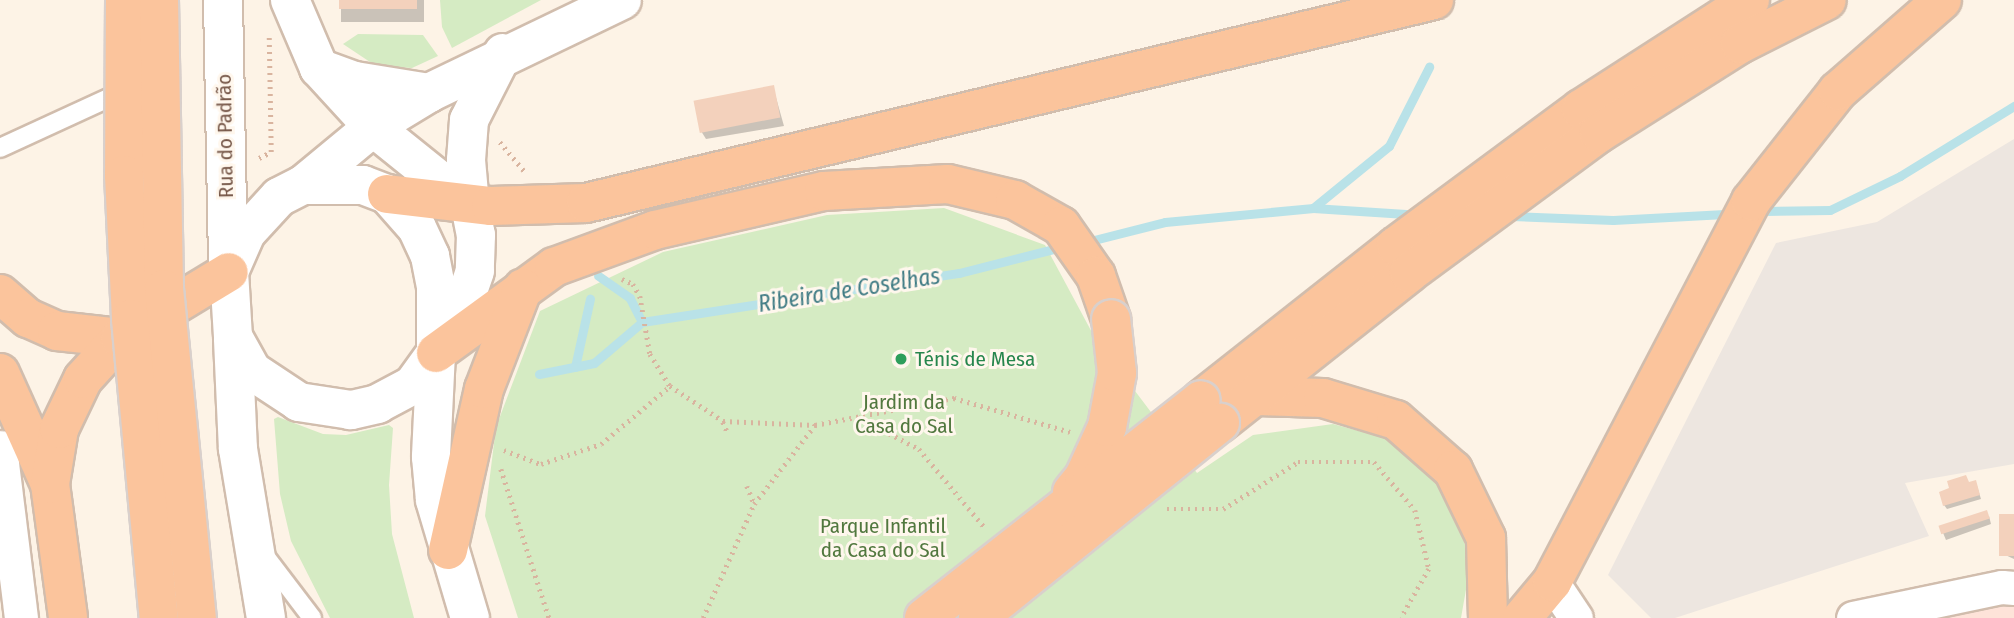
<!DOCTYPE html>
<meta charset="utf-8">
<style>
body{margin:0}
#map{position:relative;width:2014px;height:618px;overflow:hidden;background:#fdf3e6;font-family:"Fira Sans Condensed",sans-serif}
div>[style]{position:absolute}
.commercial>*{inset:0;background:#fee3d9}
.industrial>*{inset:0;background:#ede6e0}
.green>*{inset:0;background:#d5ebc3}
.shadow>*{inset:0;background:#0003;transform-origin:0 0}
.stream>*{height:9px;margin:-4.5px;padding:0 4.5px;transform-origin:4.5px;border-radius:4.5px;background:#b9e2e8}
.building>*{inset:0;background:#f3d1bc;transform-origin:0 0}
.path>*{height:4.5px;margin-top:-2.25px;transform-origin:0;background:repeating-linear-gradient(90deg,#d9b49f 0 2px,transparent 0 7px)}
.roads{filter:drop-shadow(2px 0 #d1bdad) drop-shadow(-2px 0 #d1bdad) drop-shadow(0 2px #d1bdad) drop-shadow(0 -2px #d1bdad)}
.service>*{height:18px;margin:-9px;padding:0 9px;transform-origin:9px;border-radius:9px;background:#fff}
.minor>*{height:33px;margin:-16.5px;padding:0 16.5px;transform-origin:16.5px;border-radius:16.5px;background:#fff}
.tertiary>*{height:38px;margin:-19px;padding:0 19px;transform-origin:19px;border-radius:19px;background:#fff}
.secondary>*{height:38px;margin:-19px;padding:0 19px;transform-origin:19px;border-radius:19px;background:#fff}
.trunk>*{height:38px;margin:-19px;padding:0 19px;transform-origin:19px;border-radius:19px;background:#fbc49c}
.bridges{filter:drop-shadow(2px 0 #d9d0cc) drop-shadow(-2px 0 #d9d0cc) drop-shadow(0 2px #d9d0cc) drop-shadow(0 -2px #d9d0cc)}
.trunk-bridge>*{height:38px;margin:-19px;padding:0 19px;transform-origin:19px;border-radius:19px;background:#fbc49c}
.dots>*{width:19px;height:19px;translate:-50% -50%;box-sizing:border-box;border:4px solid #fff7ed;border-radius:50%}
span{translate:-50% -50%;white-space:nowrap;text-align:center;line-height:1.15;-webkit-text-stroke:6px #fff7ed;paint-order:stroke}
.street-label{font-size:21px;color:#775849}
.leisure-label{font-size:21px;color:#27864d}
.left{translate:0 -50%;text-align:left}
.park-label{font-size:21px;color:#51783e}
.water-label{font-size:23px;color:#3f7b84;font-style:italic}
</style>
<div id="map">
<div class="commercial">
<div style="clip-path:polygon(2014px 601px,2014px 618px,1893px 618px)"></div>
</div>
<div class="industrial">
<div style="clip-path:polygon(2014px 139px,2014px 464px,1905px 483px,1929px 536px,1675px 618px,1651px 618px,1608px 575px,1776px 243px,1877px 222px)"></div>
</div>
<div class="green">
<div style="clip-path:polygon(440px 0,541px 0,452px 48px,442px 27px)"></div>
<div style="clip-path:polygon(358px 34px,423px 35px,438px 56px,412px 68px,376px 66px,343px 44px)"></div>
<div style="clip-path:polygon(944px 208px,1045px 245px,1095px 338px,1197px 473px,1253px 435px,1333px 424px,1396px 441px,1446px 491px,1471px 561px,1461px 618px,518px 618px,485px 516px,496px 427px,540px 311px,663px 252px,827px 215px)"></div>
<div style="clip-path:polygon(278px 417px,323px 434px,346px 435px,389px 425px,393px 428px,389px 485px,392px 534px,414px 618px,330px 618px,291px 541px,280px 494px,274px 419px)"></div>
</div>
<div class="shadow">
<div style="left:341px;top:0;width:83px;height:22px"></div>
<div style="clip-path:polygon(773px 87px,784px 126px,706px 139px,701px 131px)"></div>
<div style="clip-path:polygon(1969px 484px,1977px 486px,1981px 499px,1947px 509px,1944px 505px)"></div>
<div style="clip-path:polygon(1989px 516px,1991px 524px,1946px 540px,1941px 528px)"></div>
<div style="clip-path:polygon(2014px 516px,2014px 559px,2001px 553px)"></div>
</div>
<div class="stream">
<div style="left:1313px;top:208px;width:93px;rotate:3.7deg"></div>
<div style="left:1764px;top:211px;width:66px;rotate:-0.9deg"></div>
<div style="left:1830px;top:210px;width:78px;rotate:-25.9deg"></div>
<div style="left:1900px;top:176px;width:134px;rotate:-31.6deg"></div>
<div style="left:1511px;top:216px;width:102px;rotate:2.2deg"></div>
<div style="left:1613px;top:220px;width:112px;rotate:-3.1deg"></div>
<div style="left:1090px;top:241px;width:77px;rotate:-14.2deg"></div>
<div style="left:1165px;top:222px;width:149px;rotate:-5.4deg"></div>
<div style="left:1313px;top:208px;width:98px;rotate:-39.2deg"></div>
<div style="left:1389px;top:146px;width:89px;rotate:-63.1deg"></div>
<div style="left:642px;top:322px;width:321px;rotate:-8.8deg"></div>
<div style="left:959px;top:273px;width:98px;rotate:-14.2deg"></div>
<div style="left:575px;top:367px;width:70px;rotate:-77.6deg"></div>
<div style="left:539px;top:374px;width:56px;rotate:-11.3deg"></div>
<div style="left:594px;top:363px;width:63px;rotate:-40.5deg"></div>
<div style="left:642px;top:322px;width:27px;rotate:-117deg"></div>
<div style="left:630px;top:298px;width:39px;rotate:-145deg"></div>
</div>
<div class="building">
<div style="left:339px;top:0;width:78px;height:9px"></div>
<div style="left:774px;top:85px;width:33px;height:82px;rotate:79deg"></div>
<div style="clip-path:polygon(1966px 475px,1969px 482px,1976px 480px,1980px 495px,1943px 506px,1939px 492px,1949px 488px,1947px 481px)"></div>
<div style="left:1987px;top:510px;width:9px;height:51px;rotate:72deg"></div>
<div style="left:2014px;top:514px;width:42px;height:15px;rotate:90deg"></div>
</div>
<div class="path">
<div style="left:500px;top:142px;width:38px;rotate:50deg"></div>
<div style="left:259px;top:158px;width:13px;rotate:-27deg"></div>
<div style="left:271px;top:152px;width:117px;rotate:-91deg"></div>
<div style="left:622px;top:279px;width:12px;rotate:24deg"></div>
<div style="left:633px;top:284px;width:14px;rotate:60deg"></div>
<div style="left:640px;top:296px;width:59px;rotate:80.2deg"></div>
<div style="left:650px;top:354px;width:38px;rotate:58deg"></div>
<div style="left:858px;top:417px;width:69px;rotate:27.7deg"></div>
<div style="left:919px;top:449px;width:104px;rotate:50.1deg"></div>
<div style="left:723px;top:422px;width:13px;rotate:67deg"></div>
<div style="left:504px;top:450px;width:40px;rotate:21deg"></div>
<div style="left:541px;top:464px;width:63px;rotate:-18.4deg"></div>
<div style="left:601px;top:444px;width:90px;rotate:-40deg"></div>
<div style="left:670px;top:386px;width:64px;rotate:33.4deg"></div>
<div style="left:723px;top:421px;width:92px;rotate:2.5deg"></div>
<div style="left:815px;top:425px;width:142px;rotate:-11deg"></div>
<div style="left:954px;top:398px;width:121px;rotate:16.3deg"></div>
<div style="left:501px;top:469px;width:157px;rotate:72.1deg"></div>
<div style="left:747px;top:486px;width:18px;rotate:68deg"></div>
<div style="left:1167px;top:509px;width:56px"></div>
<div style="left:1223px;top:509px;width:89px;rotate:-32.1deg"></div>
<div style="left:1298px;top:462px;width:76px"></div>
<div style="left:1374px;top:462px;width:63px;rotate:49.5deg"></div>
<div style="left:1415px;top:510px;width:61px;rotate:76.7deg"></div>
<div style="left:1429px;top:569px;width:56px;rotate:119.7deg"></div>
<div style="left:703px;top:618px;width:125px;rotate:-65.9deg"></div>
<div style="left:754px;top:504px;width:100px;rotate:-52.3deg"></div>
</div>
<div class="roads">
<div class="service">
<div style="left:0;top:148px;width:136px;rotate:-24.7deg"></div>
<div style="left:265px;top:556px;width:78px;rotate:52.8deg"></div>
</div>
<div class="minor">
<div style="left:0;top:447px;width:172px;rotate:83deg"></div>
<div style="left:1552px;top:582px;width:43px;rotate:56.3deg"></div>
<div style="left:1853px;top:618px;width:152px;rotate:-11.8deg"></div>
<div style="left:2002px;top:587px;width:12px;rotate:5deg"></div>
</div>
<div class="tertiary">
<div style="left:319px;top:68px;width:38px;rotate:20deg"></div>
<div style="left:355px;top:81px;width:75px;rotate:9.2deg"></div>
<div style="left:303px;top:185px;width:91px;rotate:-39.6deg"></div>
<div style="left:373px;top:127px;width:66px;rotate:-31.3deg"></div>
<div style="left:429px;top:93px;width:214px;rotate:-25.7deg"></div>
<div style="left:470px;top:205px;width:45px;rotate:-95.1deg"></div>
<div style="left:466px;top:160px;width:40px;rotate:-85.7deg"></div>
<div style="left:469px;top:120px;width:75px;rotate:-63.1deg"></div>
</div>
<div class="secondary">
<div style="left:223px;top:0;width:267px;rotate:88.9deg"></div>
<div style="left:290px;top:0;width:74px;rotate:66.9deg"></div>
<div style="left:319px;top:68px;width:80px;rotate:47.5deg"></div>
<div style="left:373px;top:127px;width:124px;rotate:38.8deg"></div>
<div style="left:470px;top:205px;width:31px;rotate:79deg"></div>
<div style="left:476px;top:235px;width:36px;rotate:92deg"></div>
<div style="left:475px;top:271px;width:40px;rotate:108.9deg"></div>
<div style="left:462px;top:309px;width:51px;rotate:120.6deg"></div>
<div style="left:436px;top:353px;width:39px;rotate:126deg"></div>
<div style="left:413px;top:385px;width:40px;rotate:152deg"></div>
<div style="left:378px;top:404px;width:28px;rotate:167deg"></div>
<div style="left:351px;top:410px;width:53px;rotate:-171.3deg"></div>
<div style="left:299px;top:402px;width:56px;rotate:-146.6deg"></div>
<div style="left:252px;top:371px;width:39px;rotate:-119deg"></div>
<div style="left:233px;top:337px;width:65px;rotate:-93.5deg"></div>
<div style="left:229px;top:272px;width:43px;rotate:-66.4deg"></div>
<div style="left:246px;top:233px;width:49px;rotate:-47.5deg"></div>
<div style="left:279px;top:197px;width:27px;rotate:-27deg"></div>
<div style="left:303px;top:185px;width:60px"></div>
<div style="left:363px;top:185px;width:26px;rotate:21deg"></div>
<div style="left:387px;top:194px;width:45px;rotate:48.6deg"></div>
<div style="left:417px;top:228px;width:31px;rotate:65deg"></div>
<div style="left:430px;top:256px;width:32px;rotate:79deg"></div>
<div style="left:436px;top:287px;width:66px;rotate:90deg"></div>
<div style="left:436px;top:353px;width:104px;rotate:92.8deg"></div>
<div style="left:431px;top:457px;width:43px;rotate:84.7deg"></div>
<div style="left:435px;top:500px;width:123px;rotate:73.5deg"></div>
<div style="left:233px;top:340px;width:109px;rotate:87.4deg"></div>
<div style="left:238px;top:449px;width:171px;rotate:80.6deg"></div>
</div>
<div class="trunk">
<div style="left:387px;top:194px;width:105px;rotate:6.6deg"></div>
<div style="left:491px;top:206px;width:95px;rotate:-1.8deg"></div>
<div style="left:586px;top:203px;width:872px;rotate:-13.46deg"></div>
<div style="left:0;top:294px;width:37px;rotate:41deg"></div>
<div style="left:28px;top:318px;width:32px;rotate:24deg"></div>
<div style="left:57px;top:331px;width:63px;rotate:6.3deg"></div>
<div style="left:436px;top:353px;width:146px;rotate:-36.1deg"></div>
<div style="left:554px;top:267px;width:108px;rotate:-20.1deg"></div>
<div style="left:655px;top:230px;width:173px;rotate:-13deg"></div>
<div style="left:824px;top:191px;width:124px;rotate:-3.2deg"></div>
<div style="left:948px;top:184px;width:69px;rotate:13.4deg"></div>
<div style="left:1015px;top:200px;width:53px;rotate:29.5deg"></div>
<div style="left:1061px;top:226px;width:61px;rotate:55deg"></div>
<div style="left:1096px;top:276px;width:46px;rotate:70.8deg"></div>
<div style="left:0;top:373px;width:122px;rotate:65.8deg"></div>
<div style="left:50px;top:484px;width:135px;rotate:82.3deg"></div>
<div style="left:1257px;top:396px;width:66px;rotate:1.7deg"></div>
<div style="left:1323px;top:398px;width:76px;rotate:16.8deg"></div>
<div style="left:1396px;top:420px;width:76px;rotate:41.3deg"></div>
<div style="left:1453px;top:470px;width:76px;rotate:64.1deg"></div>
<div style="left:1486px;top:538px;width:80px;rotate:88.6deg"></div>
<div style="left:1201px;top:400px;width:248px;rotate:-38.3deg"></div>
<div style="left:1396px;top:246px;width:230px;rotate:-36.5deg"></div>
<div style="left:1581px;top:109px;width:201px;rotate:-32.8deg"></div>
<div style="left:1220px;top:423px;width:241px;rotate:-38.4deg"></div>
<div style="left:1409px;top:273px;width:236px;rotate:-36.4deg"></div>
<div style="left:1599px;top:133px;width:167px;rotate:-32.3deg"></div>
<div style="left:1740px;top:44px;width:97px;rotate:-26.8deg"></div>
<div style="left:50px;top:484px;width:56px;rotate:-80.7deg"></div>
<div style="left:59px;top:429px;width:55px;rotate:-64.4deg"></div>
<div style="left:83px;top:379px;width:55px;rotate:-47.9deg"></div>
<div style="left:120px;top:338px;width:127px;rotate:-31.2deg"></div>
<div style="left:448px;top:550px;width:165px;rotate:-77.4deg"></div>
<div style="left:484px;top:389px;width:108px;rotate:-68.9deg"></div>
<div style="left:1522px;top:618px;width:47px;rotate:-50.2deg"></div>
<div style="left:1552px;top:582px;width:430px;rotate:-62.4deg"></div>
<div style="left:1751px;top:201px;width:140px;rotate:-51.7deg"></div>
<div style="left:1838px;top:91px;width:138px;rotate:-41.2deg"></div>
</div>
</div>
<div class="bridges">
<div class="trunk-bridge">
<div style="left:125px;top:0;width:175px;rotate:90.3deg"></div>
<div style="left:124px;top:175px;width:144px;rotate:87.2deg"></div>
<div style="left:131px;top:319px;width:300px;rotate:84.7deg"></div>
<div style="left:159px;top:0;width:289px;rotate:89deg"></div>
<div style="left:164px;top:289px;width:331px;rotate:84.3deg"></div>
<div style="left:1072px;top:492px;width:19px;rotate:-51deg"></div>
<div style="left:1084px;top:477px;width:55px;rotate:-65.3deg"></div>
<div style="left:1107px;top:427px;width:55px;rotate:-79.5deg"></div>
<div style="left:1117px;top:373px;width:54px;rotate:-96.3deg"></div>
<div style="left:924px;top:618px;width:352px;rotate:-38.2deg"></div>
<div style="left:978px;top:618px;width:311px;rotate:-38.9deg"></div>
</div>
</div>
<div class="dots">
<div style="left:901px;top:359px;background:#2e9e5b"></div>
</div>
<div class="street-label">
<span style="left:225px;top:136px;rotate:-91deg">Rua do Padrão</span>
</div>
<div class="leisure-label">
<span class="left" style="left:915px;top:359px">Ténis de Mesa</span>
</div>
<div class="park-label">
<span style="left:904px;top:414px">Jardim da<br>Casa do Sal</span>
<span style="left:883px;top:538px">Parque Infantil<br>da Casa do Sal</span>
</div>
<div class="water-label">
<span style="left:849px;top:290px;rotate:-9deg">Ribeira de Coselhas</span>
</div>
</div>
